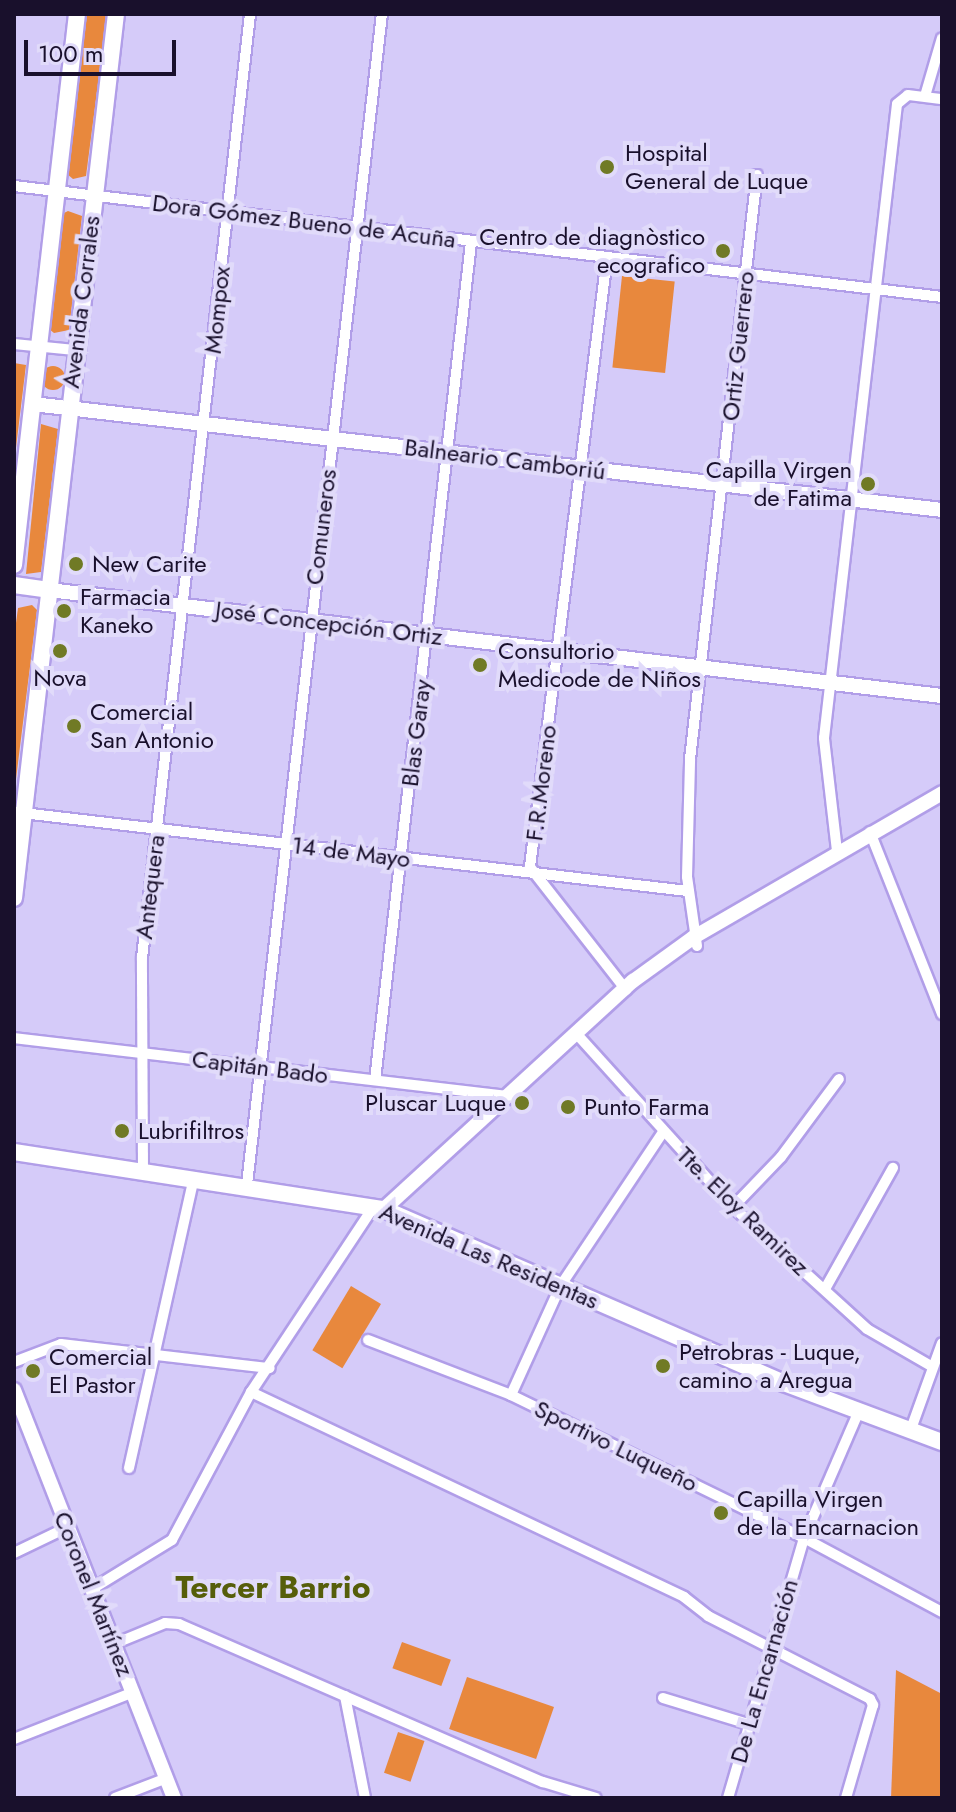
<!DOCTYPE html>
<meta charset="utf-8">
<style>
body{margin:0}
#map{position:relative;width:956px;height:1812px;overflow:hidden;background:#d5cbf9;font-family:Jost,sans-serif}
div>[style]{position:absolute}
.green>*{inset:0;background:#e8883d;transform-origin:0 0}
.round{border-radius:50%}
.roads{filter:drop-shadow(2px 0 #b19ee8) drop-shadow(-2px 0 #b19ee8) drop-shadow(0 2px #b19ee8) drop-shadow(0 -2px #b19ee8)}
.street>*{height:10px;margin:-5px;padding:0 5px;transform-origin:5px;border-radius:5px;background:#fff}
.secondary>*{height:14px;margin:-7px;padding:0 7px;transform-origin:7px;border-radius:7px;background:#fff}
.primary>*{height:16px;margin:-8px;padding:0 8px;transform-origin:8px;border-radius:8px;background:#fff}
.dots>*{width:22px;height:22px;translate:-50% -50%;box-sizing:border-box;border:4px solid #e1dbfa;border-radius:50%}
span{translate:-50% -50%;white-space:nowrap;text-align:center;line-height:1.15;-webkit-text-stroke:8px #e1dbfa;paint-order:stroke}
.poi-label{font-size:24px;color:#19102c}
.left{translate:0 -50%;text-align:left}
.right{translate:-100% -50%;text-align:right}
.street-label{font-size:24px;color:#19102c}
.district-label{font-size:32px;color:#565e0a;font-weight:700}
.frame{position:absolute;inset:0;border:16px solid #19102c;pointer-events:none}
.scale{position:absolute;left:24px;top:40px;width:152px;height:36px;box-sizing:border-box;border:4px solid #19102c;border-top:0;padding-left:10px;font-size:24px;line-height:28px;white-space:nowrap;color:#19102c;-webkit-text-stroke:6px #e1dbfa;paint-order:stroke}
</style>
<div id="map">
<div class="green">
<div style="clip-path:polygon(87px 14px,107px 14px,86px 176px,73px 179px,67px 174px)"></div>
<div style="clip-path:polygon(68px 211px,82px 216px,69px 330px,54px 333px,49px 329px,62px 214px)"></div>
<div style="left:622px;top:276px;width:53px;height:92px;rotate:6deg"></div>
<div style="clip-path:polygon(14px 363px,26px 365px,14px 464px)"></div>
<div class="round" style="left:41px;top:366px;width:24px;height:24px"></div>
<div style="clip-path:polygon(41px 424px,58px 429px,41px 572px,26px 574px)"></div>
<div style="clip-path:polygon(32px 605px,37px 610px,14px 795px,14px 638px,18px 608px)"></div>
<div style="left:351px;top:1286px;width:35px;height:75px;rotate:31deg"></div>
<div style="left:402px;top:1642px;width:52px;height:28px;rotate:20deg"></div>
<div style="clip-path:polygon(896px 1670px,942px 1694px,942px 1798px,891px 1798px)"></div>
<div style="left:467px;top:1677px;width:92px;height:55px;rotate:19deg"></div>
<div style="left:398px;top:1732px;width:28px;height:43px;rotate:19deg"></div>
</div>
<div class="roads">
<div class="street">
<div style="left:925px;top:96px;width:60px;rotate:-73.7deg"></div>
<div style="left:14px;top:186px;width:935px;rotate:6.82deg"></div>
<div style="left:607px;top:258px;width:614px;rotate:97.21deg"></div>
<div style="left:530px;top:867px;width:156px;rotate:52deg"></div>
<div style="left:14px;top:344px;width:61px;rotate:5.6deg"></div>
<div style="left:14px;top:812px;width:679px;rotate:6.69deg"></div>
<div style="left:870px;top:832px;width:196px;rotate:68.4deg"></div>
<div style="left:837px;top:851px;width:114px;rotate:-96.6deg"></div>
<div style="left:824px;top:738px;width:638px;rotate:-83.43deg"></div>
<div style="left:897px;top:104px;width:14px;rotate:-39deg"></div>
<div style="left:908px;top:95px;width:34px;rotate:7deg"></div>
<div style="left:697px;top:946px;width:70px;rotate:-98.2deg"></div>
<div style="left:687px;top:877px;width:118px;rotate:-88.5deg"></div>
<div style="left:690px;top:759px;width:588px;rotate:-83.46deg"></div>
<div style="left:575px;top:1032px;width:236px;rotate:47.9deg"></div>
<div style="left:733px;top:1207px;width:181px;rotate:42.3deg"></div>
<div style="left:867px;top:1329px;width:74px;rotate:30deg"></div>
<div style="left:14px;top:1038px;width:494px;rotate:6.7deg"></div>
<div style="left:375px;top:1080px;width:843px;rotate:-83.46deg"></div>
<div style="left:143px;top:1169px;width:211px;rotate:-90.3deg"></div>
<div style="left:142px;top:958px;width:950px;rotate:-83.47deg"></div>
<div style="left:247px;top:1184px;width:1178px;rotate:-83.42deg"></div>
<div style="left:733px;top:1207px;width:69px;rotate:-46.2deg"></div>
<div style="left:781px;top:1157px;width:97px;rotate:-53.4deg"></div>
<div style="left:825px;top:1289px;width:139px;rotate:-60.7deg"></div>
<div style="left:368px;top:1340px;width:153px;rotate:21deg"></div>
<div style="left:511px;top:1395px;width:326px;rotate:26deg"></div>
<div style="left:804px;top:1538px;width:157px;rotate:28.2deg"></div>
<div style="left:14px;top:1362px;width:50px;rotate:-21deg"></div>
<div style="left:61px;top:1344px;width:210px;rotate:6.6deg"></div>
<div style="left:251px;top:1392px;width:479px;rotate:25.3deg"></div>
<div style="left:684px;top:1597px;width:31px;rotate:38deg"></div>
<div style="left:708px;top:1616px;width:182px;rotate:27.1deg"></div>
<div style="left:870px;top:1699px;width:7px;rotate:63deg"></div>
<div style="left:873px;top:1705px;width:97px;rotate:106.2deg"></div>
<div style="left:511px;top:1395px;width:121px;rotate:-65.6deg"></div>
<div style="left:561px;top:1285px;width:184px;rotate:-56.3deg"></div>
<div style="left:911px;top:1429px;width:91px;rotate:-70.2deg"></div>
<div style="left:129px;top:1468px;width:298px;rotate:-77.4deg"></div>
<div style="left:14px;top:1553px;width:60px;rotate:-25.7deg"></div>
<div style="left:92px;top:1589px;width:94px;rotate:-31.5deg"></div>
<div style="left:172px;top:1540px;width:168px;rotate:-61.9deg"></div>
<div style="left:251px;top:1392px;width:223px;rotate:-56.5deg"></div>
<div style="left:114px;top:1644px;width:55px;rotate:-22.4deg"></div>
<div style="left:165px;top:1623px;width:14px;rotate:4deg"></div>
<div style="left:179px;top:1624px;width:397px;rotate:23.5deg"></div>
<div style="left:543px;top:1782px;width:55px;rotate:16.8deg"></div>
<div style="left:345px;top:1696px;width:104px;rotate:78.9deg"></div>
<div style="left:663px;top:1698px;width:89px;rotate:17deg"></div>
<div style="left:14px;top:1739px;width:129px;rotate:-21.4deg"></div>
<div style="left:115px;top:1798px;width:56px;rotate:-21deg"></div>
<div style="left:728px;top:1798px;width:271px;rotate:-73.7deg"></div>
<div style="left:804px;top:1538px;width:138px;rotate:-66.6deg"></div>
</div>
<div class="secondary">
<div style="left:33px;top:404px;width:915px;rotate:6.65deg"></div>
<div style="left:49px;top:590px;width:899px;rotate:6.77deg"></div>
<div style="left:384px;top:1209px;width:338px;rotate:-42.5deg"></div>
<div style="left:633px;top:981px;width:75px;rotate:-35.8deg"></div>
<div style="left:694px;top:937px;width:287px;rotate:-30.1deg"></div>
<div style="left:14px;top:1390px;width:438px;rotate:68.6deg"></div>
</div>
<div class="primary">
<div style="left:14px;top:565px;width:555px;rotate:-83.48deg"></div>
<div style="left:14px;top:585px;width:35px;rotate:8deg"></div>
<div style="left:14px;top:898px;width:890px;rotate:-83.42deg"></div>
<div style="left:14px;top:1152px;width:374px;rotate:8.8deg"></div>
<div style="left:384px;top:1209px;width:436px;rotate:23.5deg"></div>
<div style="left:784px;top:1383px;width:169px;rotate:20.5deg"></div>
</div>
</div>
<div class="dots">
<div style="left:607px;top:167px;background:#707a25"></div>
<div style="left:723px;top:251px;background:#707a25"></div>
<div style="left:868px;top:484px;background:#707a25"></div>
<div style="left:76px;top:564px;background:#707a25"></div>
<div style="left:64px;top:611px;background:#707a25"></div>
<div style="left:60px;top:651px;background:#707a25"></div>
<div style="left:480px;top:665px;background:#707a25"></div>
<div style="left:74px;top:726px;background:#707a25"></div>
<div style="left:522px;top:1103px;background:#707a25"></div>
<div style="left:568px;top:1107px;background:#707a25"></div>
<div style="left:122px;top:1131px;background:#707a25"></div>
<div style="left:663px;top:1366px;background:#707a25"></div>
<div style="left:33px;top:1371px;background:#707a25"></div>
<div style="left:721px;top:1513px;background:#707a25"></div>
</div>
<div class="poi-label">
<span class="left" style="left:625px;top:167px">Hospital<br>General de Luque</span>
<span class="right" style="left:705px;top:251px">Centro de diagnòstico<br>ecografico</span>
<span class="right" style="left:852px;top:484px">Capilla Virgen<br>de Fatima</span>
<span class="left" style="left:92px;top:564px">New Carite</span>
<span class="left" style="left:80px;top:611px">Farmacia<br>Kaneko</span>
<span class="left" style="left:498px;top:665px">Consultorio<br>Medicode de Niños</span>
<span style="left:60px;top:678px">Nova</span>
<span class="left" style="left:90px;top:726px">Comercial<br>San Antonio</span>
<span class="right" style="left:506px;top:1103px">Pluscar Luque</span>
<span class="left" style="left:584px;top:1107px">Punto Farma</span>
<span class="left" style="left:138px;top:1131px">Lubrifiltros</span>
<span class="left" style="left:679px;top:1366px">Petrobras - Luque,<br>camino a Aregua</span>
<span class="left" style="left:49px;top:1371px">Comercial<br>El Pastor</span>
<span class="left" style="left:737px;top:1513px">Capilla Virgen<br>de la Encarnacion</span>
</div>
<div class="street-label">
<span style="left:304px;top:221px;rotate:7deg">Dora Gómez Bueno de Acuña</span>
<span style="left:81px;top:302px;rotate:-83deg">Avenida Corrales</span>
<span style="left:217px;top:310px;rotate:-84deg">Mompox</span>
<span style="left:738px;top:346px;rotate:-84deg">Ortiz Guerrero</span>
<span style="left:505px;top:459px;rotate:7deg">Balneario Camboriú</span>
<span style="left:321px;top:527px;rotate:-83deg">Comuneros</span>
<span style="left:329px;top:623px;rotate:7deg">José Concepción Ortiz</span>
<span style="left:416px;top:733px;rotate:-83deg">Blas Garay</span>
<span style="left:541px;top:783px;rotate:-83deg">F.R.Moreno</span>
<span style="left:351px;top:852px;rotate:7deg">14 de Mayo</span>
<span style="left:150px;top:887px;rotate:-83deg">Antequera</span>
<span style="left:260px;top:1067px;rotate:7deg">Capitán Bado</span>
<span style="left:743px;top:1211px;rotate:44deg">Tte. Eloy Ramirez</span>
<span style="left:489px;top:1256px;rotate:23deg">Avenida Las Residentas</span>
<span style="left:616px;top:1446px;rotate:26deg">Sportivo Luqueño</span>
<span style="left:94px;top:1594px;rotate:68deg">Coronel Martínez</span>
<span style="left:764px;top:1671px;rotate:-74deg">De La Encarnación</span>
</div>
<div class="district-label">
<span style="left:273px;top:1587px">Tercer Barrio</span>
</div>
<div class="frame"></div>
<div class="scale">100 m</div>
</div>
